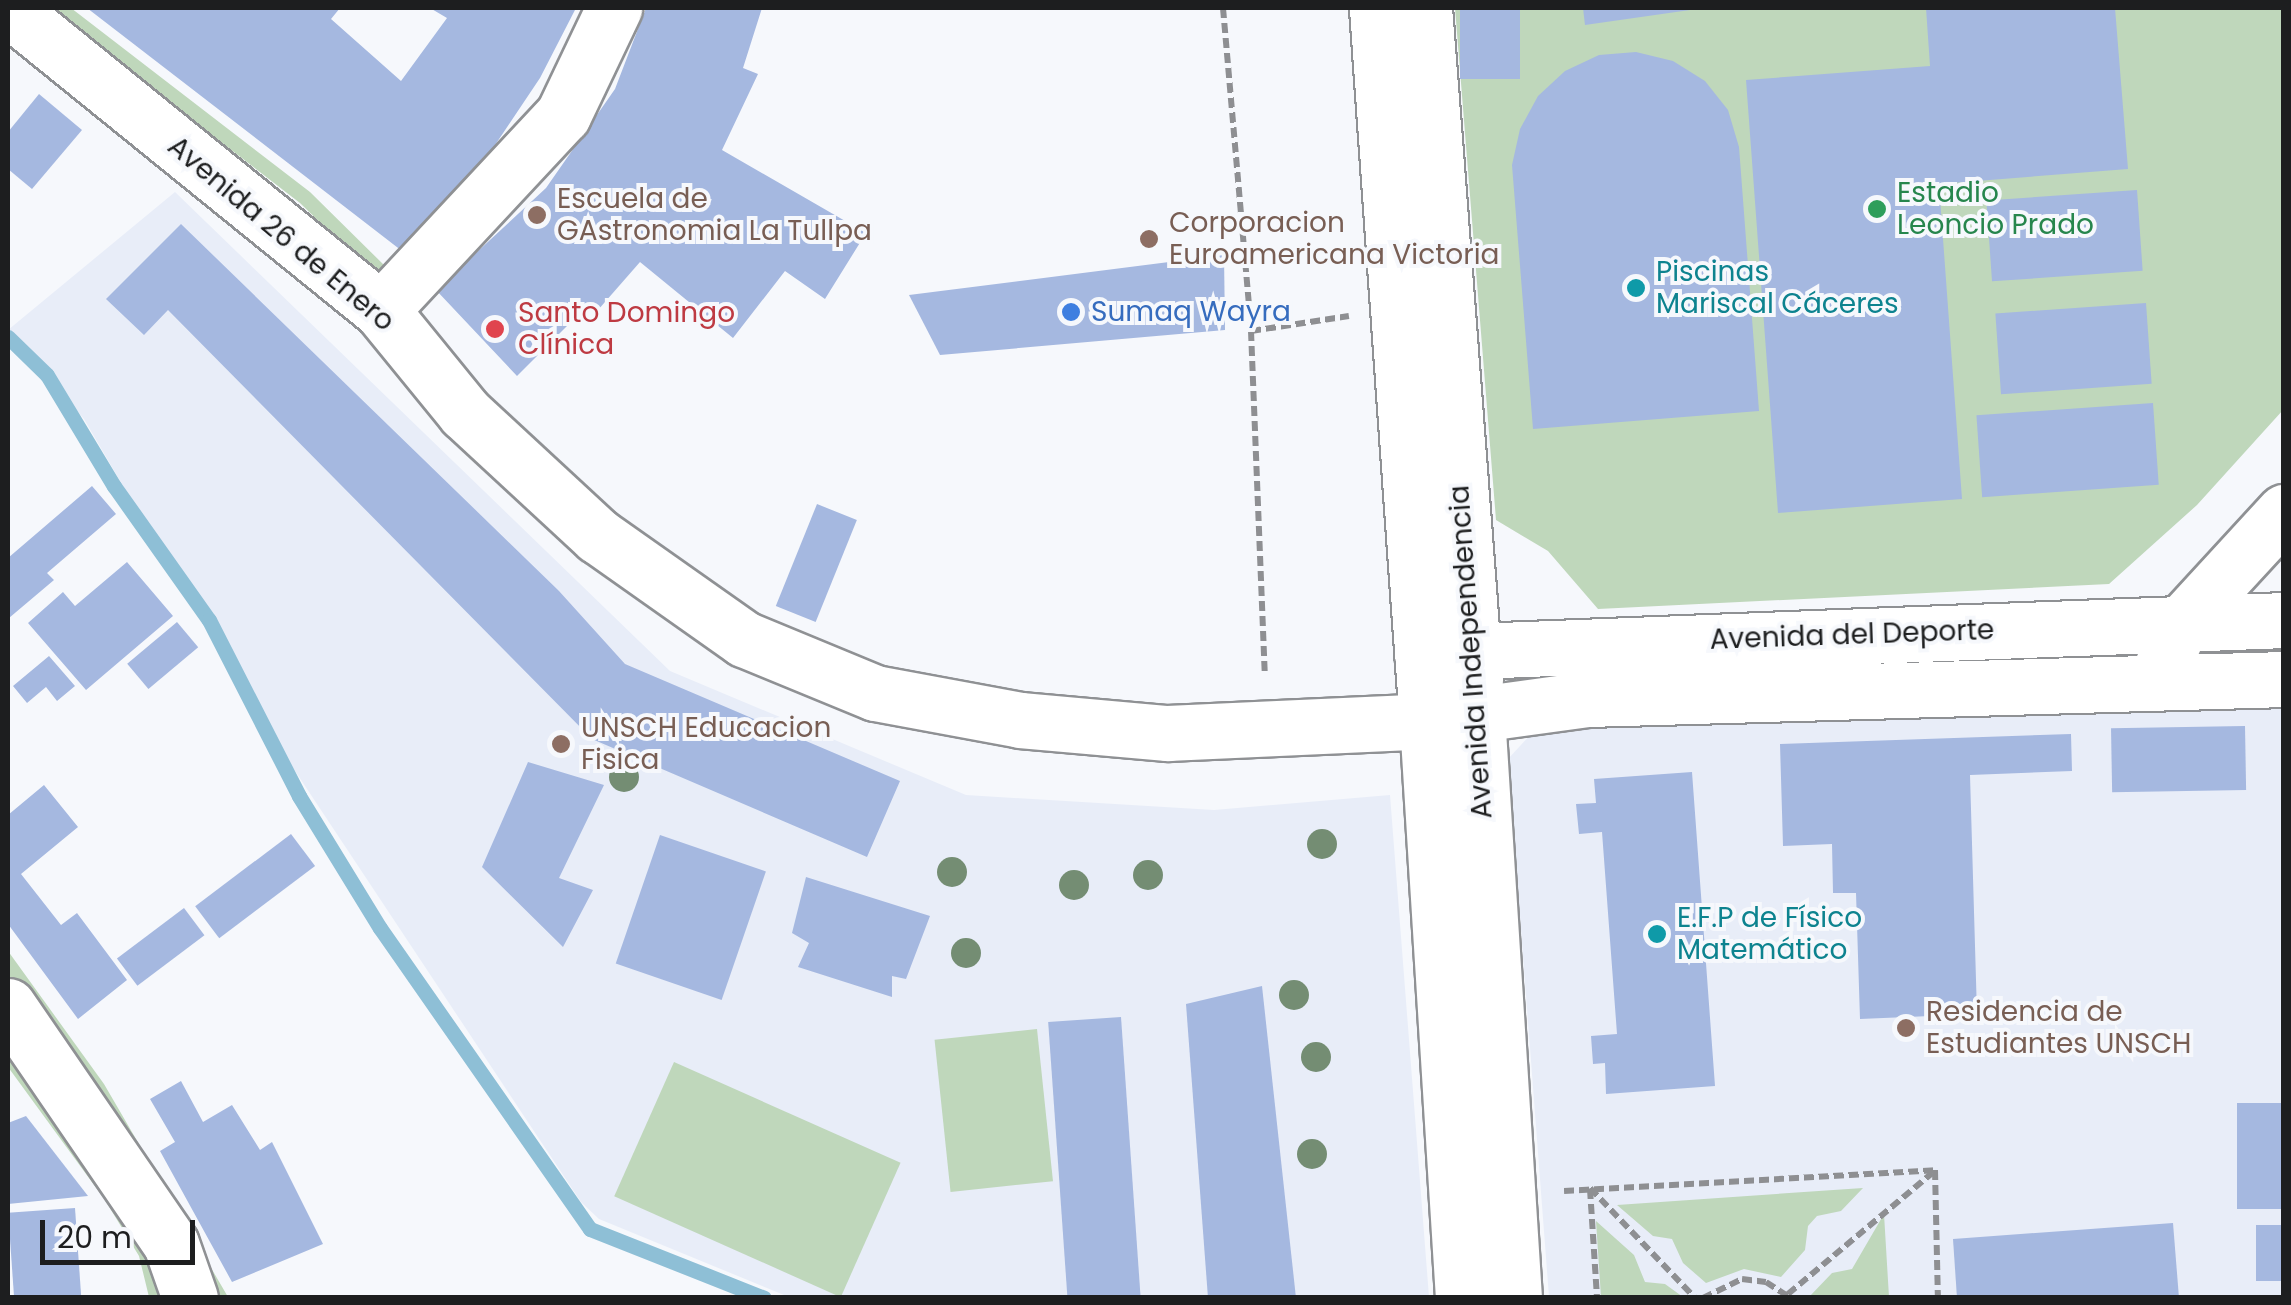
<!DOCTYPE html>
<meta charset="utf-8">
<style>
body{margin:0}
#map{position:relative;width:2291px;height:1305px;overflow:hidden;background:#f6f8fc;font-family:Poppins,sans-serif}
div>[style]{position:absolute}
.built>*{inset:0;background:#e8edf8}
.green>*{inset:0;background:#bfd7bb;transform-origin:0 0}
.stream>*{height:15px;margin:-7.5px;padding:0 7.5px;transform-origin:7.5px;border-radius:7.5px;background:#8ebfd6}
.building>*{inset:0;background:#a5b8e0;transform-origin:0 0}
.path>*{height:6px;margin-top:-3px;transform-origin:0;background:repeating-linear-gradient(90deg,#8e8f92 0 10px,transparent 0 15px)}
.roads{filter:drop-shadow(2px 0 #8f9194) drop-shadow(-2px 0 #8f9194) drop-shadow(0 2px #8f9194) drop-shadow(0 -2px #8f9194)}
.minor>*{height:55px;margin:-27.5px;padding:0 27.5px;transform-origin:27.5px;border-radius:27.5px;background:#fff}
.tertiary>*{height:55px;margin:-27.5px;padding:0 27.5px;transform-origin:27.5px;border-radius:27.5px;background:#fff}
.trees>*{width:30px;height:30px;margin:-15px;border-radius:50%;background:#748d73}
.dots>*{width:28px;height:28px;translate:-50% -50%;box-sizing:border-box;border:5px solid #f6f8fc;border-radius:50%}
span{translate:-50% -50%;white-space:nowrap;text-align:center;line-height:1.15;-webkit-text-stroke:8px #f6f8fc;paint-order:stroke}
.leisure-label{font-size:28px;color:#27864d}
.left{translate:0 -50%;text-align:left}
.education-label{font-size:28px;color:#785e54}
.street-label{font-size:28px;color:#1d1e1f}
.culture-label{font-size:28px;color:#0d838f}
.shop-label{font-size:28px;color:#366cbe}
.health-label{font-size:28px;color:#be3a42}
.frame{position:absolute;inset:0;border:10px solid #1d1e1f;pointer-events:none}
.scale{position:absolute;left:40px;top:1220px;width:155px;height:45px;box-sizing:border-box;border:5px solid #1d1e1f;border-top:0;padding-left:12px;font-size:30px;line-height:35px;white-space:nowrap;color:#1d1e1f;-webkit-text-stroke:8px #f6f8fc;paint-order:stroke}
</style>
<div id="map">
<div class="built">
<div style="clip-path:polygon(175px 192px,670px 671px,966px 795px,1214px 810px,1390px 795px,1429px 1297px,789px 1297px,599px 1219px,581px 1202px,244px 694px,84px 419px,8px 330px)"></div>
<div style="clip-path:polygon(2283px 700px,2283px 1297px,1549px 1297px,1508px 759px,1544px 720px)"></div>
</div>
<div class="green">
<div style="clip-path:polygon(47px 8px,71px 8px,310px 192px,387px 268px,377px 278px,300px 203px)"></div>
<div style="clip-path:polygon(1455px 8px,2283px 8px,2283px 410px,2197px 505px,2109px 584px,1598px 609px,1548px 551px,1496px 520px)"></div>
<div style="clip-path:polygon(8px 951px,104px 1084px,228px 1297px,213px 1297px,93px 1095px,8px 976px)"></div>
<div style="left:1037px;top:1029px;width:153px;height:103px;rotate:84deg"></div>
<div style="clip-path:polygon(8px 1042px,118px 1191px,165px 1297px,149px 1297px,139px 1256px,105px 1200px,8px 1067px)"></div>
<div style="left:674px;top:1062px;width:248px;height:147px;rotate:24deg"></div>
<div style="clip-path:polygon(1863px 1188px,1841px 1211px,1817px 1216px,1808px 1226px,1805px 1250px,1781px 1277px,1744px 1269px,1706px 1283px,1683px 1263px,1672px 1239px,1653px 1236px,1617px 1205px)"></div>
<div style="clip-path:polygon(1884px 1214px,1889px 1297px,1809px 1297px,1832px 1273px,1852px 1269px)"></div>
<div style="clip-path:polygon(1596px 1221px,1634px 1255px,1645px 1282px,1665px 1284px,1683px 1297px,1601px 1297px)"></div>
</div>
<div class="stream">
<div style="left:8px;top:337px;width:54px;rotate:44.3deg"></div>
<div style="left:47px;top:375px;width:130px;rotate:58.9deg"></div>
<div style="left:114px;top:486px;width:164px;rotate:54.7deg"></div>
<div style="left:209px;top:620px;width:198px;rotate:62.9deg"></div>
<div style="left:299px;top:796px;width:155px;rotate:58.5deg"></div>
<div style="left:380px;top:928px;width:367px;rotate:55.1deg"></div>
<div style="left:590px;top:1229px;width:187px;rotate:21.6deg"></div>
</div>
<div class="building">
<div style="clip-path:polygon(87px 8px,340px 8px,331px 19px,401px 81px,447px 18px,430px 8px,576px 8px,540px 78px,487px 157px,402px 251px)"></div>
<div style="clip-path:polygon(646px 8px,762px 8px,743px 68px,758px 74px,722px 150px,866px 233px,825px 299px,785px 271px,733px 338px,640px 262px,598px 310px,590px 303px,517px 376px,436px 290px,546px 188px,615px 89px)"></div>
<div style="left:1460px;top:8px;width:60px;height:71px"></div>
<div style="clip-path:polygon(1583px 8px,1690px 8px,1690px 10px,1585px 25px)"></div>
<div style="clip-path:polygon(1926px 8px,2115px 8px,2128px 169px,1939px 184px,1962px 499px,1778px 513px,1746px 80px,1930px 66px)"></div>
<div style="clip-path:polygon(1636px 52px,1673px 61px,1705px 81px,1728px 110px,1739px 147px,1759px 411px,1533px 429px,1512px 165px,1520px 129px,1538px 96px,1565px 71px,1599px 55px)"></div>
<div style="clip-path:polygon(39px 94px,82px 130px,32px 189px,8px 169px,8px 132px)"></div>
<div style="left:2137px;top:190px;width:81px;height:151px;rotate:86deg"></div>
<div style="clip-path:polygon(181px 224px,559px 591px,625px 664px,900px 781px,867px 857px,592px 739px,168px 310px,144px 335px,106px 299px)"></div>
<div style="clip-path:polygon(1224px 255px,1225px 330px,940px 355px,909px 295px)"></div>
<div style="left:2146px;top:303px;width:81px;height:151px;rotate:86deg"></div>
<div style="left:2153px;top:403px;width:82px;height:177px;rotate:86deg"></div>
<div style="clip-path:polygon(92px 486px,116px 514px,47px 573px,54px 580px,9px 618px,8px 558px)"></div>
<div style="left:817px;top:504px;width:43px;height:110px;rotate:22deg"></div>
<div style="clip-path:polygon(127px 562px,173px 616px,86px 690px,28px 623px,63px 592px,75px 606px)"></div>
<div style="left:177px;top:622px;width:33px;height:65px;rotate:50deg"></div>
<div style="clip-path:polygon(49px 656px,75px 686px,57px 701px,46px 687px,27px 703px,13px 686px)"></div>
<div style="left:2245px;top:726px;width:64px;height:134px;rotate:89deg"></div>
<div style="clip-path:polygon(2071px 734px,2072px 771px,1970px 775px,1977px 1014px,1860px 1019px,1856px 893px,1833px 893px,1832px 844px,1783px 846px,1780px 744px)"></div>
<div style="clip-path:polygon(528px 762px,604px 785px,559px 878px,593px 890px,563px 947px,482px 867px)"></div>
<div style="clip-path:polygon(1692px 772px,1715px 1086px,1606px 1094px,1605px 1063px,1593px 1064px,1591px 1036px,1617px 1034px,1602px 832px,1579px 834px,1576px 804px,1596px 803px,1594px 779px)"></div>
<div style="clip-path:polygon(44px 785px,78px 827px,21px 874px,61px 925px,77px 913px,127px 980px,78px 1019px,8px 924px,8px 815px)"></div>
<div style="left:291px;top:834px;width:40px;height:120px;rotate:53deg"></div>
<div style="left:660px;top:835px;width:112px;height:136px;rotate:19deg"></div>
<div style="clip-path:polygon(806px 877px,930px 916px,906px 979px,892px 976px,892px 997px,798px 967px,809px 943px,792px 933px)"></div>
<div style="left:184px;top:908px;width:34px;height:84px;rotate:53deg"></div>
<div style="clip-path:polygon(1262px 986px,1296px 1298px,1208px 1298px,1186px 1004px)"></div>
<div style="left:1121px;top:1017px;width:282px;height:73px;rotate:86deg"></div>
<div style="clip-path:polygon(181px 1081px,203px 1122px,232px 1105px,260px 1150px,272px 1142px,323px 1244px,232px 1282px,160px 1151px,175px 1142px,150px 1099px)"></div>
<div style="left:2284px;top:1103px;width:106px;height:47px;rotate:90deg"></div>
<div style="clip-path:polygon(26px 1116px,88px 1196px,8px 1204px,8px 1123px)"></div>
<div style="left:75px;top:1208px;width:90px;height:67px;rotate:86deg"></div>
<div style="clip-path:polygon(2173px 1223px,2179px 1298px,1957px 1298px,1953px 1239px)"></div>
<div style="left:2284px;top:1225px;width:56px;height:28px;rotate:90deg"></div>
</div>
<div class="path">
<div style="left:1223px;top:8px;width:324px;rotate:85deg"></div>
<div style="left:1251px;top:331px;width:344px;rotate:87.7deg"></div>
<div style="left:1251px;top:331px;width:99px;rotate:-8.7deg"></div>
<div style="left:1590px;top:1188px;width:152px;rotate:46.3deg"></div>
<div style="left:1590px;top:1189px;width:109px;rotate:86.3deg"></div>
<div style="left:1564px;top:1191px;width:372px;rotate:-3.2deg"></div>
<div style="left:1935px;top:1170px;width:128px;rotate:88.7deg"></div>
<div style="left:1788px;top:1294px;width:188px;rotate:-40deg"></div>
<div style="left:1703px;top:1298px;width:43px;rotate:-26deg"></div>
<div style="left:1742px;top:1279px;width:24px;rotate:7deg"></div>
<div style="left:1766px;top:1282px;width:30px;rotate:33deg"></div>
</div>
<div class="roads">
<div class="minor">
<div style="left:8px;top:8px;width:480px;rotate:39deg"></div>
<div style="left:381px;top:310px;width:133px;rotate:50.8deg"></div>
<div style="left:465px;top:413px;width:181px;rotate:42.8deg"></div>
<div style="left:598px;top:536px;width:179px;rotate:35.2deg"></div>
<div style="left:744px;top:639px;width:142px;rotate:22.4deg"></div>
<div style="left:875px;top:693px;width:147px;rotate:10.5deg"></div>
<div style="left:1020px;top:720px;width:148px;rotate:5.1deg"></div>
<div style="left:1167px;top:733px;width:260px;rotate:-2.6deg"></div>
<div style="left:1427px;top:721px;width:578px;rotate:86.43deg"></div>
<div style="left:381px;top:310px;width:267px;rotate:-47deg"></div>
<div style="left:563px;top:115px;width:119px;rotate:-64.5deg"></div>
<div style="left:2155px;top:681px;width:64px;rotate:-65deg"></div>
<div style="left:2182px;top:623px;width:151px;rotate:-47.4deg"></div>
<div style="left:1477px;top:715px;width:584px;rotate:86.37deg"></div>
<div style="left:8px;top:1006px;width:288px;rotate:55.6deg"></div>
<div style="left:171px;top:1244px;width:57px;rotate:70.6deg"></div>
</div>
<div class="tertiary">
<div style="left:1377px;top:8px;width:715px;rotate:85.99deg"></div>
<div style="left:1427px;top:721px;width:162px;rotate:-7.8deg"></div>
<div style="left:1587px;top:699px;width:697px;rotate:-1.64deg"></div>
<div style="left:1424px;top:8px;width:676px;rotate:85.67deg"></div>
<div style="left:1422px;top:653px;width:863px;rotate:-2.19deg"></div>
</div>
</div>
<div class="trees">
<div style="left:624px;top:777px"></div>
<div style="left:1322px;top:844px"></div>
<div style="left:952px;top:872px"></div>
<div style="left:1148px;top:875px"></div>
<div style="left:1074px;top:885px"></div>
<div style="left:966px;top:953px"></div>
<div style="left:1294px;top:995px"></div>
<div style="left:1316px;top:1057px"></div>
<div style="left:1312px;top:1154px"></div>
</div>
<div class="dots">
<div style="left:1877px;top:209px;background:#2e9e5b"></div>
<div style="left:537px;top:215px;background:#8d6e63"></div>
<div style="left:1149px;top:239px;background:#8d6e63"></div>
<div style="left:1636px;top:288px;background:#0f9aa8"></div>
<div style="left:1071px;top:312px;background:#3f7fe0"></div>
<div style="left:495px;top:329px;background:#e0444e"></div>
<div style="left:561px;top:744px;background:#8d6e63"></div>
<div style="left:1657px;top:934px;background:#0f9aa8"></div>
<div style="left:1906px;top:1028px;background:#8d6e63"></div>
</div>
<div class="leisure-label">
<span class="left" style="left:1897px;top:209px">Estadio<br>Leoncio Prado</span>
</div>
<div class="education-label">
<span class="left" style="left:557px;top:215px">Escuela de<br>GAstronomia La Tullpa</span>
<span class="left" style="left:1169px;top:239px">Corporacion<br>Euroamericana Victoria</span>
<span class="left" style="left:581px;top:744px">UNSCH Educacion<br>Fisica</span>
<span class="left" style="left:1926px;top:1028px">Residencia de<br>Estudiantes UNSCH</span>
</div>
<div class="street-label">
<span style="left:281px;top:234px;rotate:40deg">Avenida 26 de Enero</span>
<span style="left:1852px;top:635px;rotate:-2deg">Avenida del Deporte</span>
<span style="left:1471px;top:652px;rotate:-94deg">Avenida Independencia</span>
</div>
<div class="culture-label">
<span class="left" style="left:1656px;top:288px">Piscinas<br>Mariscal Cáceres</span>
<span class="left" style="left:1677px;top:934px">E.F.P de Físico<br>Matemático</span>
</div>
<div class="shop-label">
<span class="left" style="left:1091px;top:312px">Sumaq Wayra</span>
</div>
<div class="health-label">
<span class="left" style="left:518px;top:329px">Santo Domingo<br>Clínica</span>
</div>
<div class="frame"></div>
<div class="scale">20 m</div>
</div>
